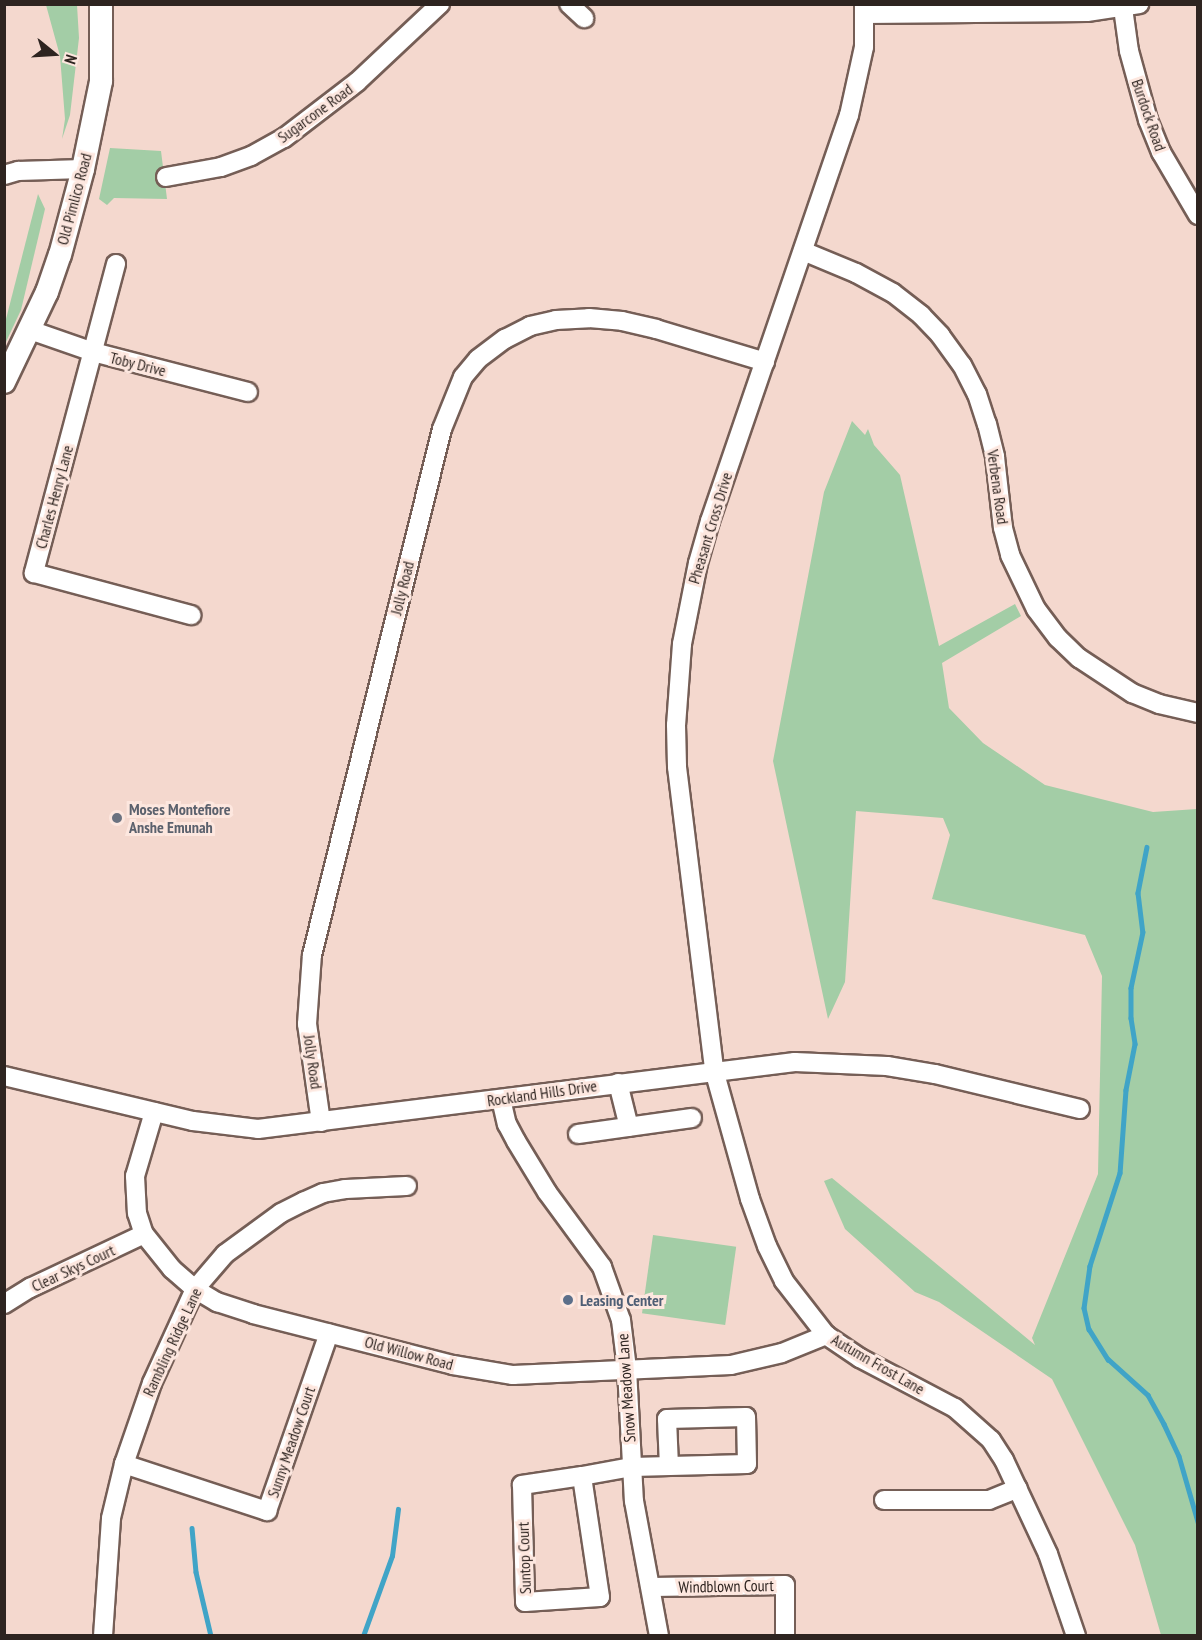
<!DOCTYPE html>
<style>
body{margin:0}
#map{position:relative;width:1202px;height:1640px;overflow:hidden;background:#f4d8ce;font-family:"PT Sans Narrow",sans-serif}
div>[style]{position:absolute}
.green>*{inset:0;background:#a3cda6;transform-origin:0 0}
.stream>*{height:4.5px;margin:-2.25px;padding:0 2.25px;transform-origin:2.25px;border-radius:2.25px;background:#40a4c7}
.roads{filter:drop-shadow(2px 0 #755e56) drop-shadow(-2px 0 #755e56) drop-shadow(0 2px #755e56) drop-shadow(0 -2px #755e56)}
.minor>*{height:18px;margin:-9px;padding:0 9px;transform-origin:9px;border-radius:9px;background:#fff}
.tertiary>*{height:22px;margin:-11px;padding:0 11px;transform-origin:11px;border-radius:11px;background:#fff}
.dots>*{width:16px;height:16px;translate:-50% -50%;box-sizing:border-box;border:3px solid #fde7df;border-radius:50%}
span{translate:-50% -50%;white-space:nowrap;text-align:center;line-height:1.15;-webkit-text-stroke:6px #fde7df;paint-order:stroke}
.street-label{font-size:16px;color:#2e2420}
.worship-label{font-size:16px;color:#5b616d;font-weight:700}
.left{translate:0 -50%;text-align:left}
.service-label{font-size:16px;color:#4e5e75;font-weight:700}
.frame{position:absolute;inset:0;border:6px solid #2e2420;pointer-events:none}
.north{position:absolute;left:24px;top:24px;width:60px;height:60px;-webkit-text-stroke:4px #fde7df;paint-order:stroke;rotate:108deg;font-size:16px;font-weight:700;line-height:24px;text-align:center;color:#2e2420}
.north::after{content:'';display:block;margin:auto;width:21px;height:27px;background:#2e2420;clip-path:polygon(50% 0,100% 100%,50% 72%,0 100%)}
</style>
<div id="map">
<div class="green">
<div style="clip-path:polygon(46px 5px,77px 5px,79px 38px,70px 115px,62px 139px,65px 119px,60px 56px)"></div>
<div style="clip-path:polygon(110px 148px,161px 151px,167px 199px,114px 198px,107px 205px,99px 199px)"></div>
<div style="clip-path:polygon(38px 194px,45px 209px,21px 310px,5px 344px,5px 323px)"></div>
<div style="clip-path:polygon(852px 421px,865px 435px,868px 429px,874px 445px,900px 475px,939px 646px,1015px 604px,1021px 616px,942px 663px,949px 708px,983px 743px,1045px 785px,1153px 812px,1197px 809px,1197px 1635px,1161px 1635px,1135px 1545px,1052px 1379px,939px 1302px,915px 1292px,845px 1229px,824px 1181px,832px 1178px,1035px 1345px,1032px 1338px,1098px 1174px,1102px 976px,1085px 935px,932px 899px,950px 835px,943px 818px,856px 811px,845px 982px,828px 1019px,773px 761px,824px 492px)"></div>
<div style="left:653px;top:1235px;width:84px;height:79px;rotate:8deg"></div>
</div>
<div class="stream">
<div style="left:1147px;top:847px;width:47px;rotate:101.1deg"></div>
<div style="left:1138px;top:893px;width:39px;rotate:83deg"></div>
<div style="left:1143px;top:932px;width:57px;rotate:102.1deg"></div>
<div style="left:1131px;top:988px;width:30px;rotate:90deg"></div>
<div style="left:1131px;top:1018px;width:26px;rotate:81deg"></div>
<div style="left:1135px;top:1044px;width:47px;rotate:101.1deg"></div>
<div style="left:1126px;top:1090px;width:83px;rotate:94.1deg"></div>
<div style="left:1120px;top:1173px;width:98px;rotate:107.9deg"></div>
<div style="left:1090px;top:1266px;width:42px;rotate:98.1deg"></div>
<div style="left:1084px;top:1308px;width:22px;rotate:77deg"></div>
<div style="left:1089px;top:1329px;width:36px;rotate:58deg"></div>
<div style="left:1108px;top:1359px;width:54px;rotate:42deg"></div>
<div style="left:1148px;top:1395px;width:33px;rotate:61deg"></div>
<div style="left:1164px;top:1424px;width:35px;rotate:65deg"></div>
<div style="left:1179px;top:1456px;width:69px;rotate:73.9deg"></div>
<div style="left:192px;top:1528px;width:44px;rotate:84.8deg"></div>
<div style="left:196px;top:1572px;width:66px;rotate:76.8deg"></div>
<div style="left:363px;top:1636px;width:85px;rotate:-70.1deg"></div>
<div style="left:392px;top:1556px;width:47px;rotate:-82.7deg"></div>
</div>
<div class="roads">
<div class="minor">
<div style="left:569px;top:4px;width:21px;rotate:43deg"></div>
<div style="left:864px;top:4px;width:43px;rotate:90deg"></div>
<div style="left:864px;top:47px;width:70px;rotate:102.4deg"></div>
<div style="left:849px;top:115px;width:429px;rotate:108.9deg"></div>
<div style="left:710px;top:521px;width:44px;rotate:105.9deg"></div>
<div style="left:698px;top:563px;width:83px;rotate:101.2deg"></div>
<div style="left:682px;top:644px;width:81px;rotate:94.2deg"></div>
<div style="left:676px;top:725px;width:42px;rotate:88.6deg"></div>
<div style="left:677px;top:767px;width:305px;rotate:83deg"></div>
<div style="left:714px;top:1070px;width:134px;rotate:74.4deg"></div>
<div style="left:750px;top:1199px;width:50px;rotate:70.1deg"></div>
<div style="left:767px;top:1246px;width:39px;rotate:64deg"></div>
<div style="left:784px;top:1281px;width:68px;rotate:52.1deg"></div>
<div style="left:826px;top:1335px;width:41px;rotate:34.1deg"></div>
<div style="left:860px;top:1358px;width:107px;rotate:27.8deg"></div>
<div style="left:955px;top:1408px;width:48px;rotate:41.6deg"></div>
<div style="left:991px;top:1440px;width:24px;rotate:57deg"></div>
<div style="left:1004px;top:1460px;width:104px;rotate:64.9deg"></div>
<div style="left:1048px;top:1554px;width:87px;rotate:71.1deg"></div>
<div style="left:1123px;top:8px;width:43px;rotate:82.1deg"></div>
<div style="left:1129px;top:51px;width:72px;rotate:74.6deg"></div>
<div style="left:1148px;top:120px;width:35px;rotate:68deg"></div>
<div style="left:1161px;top:152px;width:73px;rotate:59.6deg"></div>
<div style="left:865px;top:14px;width:222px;rotate:-0.5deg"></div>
<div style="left:1087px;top:12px;width:53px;rotate:-8.7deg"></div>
<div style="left:4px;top:175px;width:15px;rotate:-16deg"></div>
<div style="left:18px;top:171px;width:65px;rotate:-1.8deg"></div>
<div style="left:166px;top:177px;width:56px;rotate:-10.3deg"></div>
<div style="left:221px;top:167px;width:32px;rotate:-20deg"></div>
<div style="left:251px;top:156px;width:38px;rotate:-29deg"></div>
<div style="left:284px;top:138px;width:92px;rotate:-37.5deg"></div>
<div style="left:357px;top:82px;width:114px;rotate:-43.2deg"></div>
<div style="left:803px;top:251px;width:57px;rotate:22.5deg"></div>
<div style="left:856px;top:273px;width:42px;rotate:28.4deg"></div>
<div style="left:893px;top:293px;width:36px;rotate:38deg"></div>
<div style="left:921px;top:315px;width:28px;rotate:46deg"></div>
<div style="left:940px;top:335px;width:37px;rotate:54deg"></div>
<div style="left:962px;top:365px;width:33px;rotate:63deg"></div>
<div style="left:977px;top:394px;width:32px;rotate:72deg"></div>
<div style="left:987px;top:424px;width:34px;rotate:76deg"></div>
<div style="left:995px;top:457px;width:71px;rotate:83.6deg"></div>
<div style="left:1003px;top:528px;width:28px;rotate:75deg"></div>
<div style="left:1010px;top:555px;width:60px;rotate:64.3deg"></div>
<div style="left:1036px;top:609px;width:36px;rotate:53deg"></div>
<div style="left:1058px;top:638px;width:29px;rotate:44deg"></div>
<div style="left:1079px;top:658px;width:64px;rotate:33.4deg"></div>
<div style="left:1132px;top:693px;width:29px;rotate:22deg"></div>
<div style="left:1159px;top:704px;width:40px;rotate:13deg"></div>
<div style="left:116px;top:264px;width:320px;rotate:104.9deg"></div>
<div style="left:34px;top:573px;width:163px;rotate:15deg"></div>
<div style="left:30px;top:330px;width:67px;rotate:19.2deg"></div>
<div style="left:93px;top:352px;width:160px;rotate:14.5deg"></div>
<div style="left:4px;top:1076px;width:194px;rotate:13.4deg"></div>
<div style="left:193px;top:1121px;width:65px;rotate:7deg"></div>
<div style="left:258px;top:1129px;width:541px;rotate:-7.11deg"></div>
<div style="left:795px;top:1062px;width:92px;rotate:2.5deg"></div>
<div style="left:887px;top:1066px;width:49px;rotate:9.5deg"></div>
<div style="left:935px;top:1074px;width:149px;rotate:13.6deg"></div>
<div style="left:618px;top:1083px;width:45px;rotate:76deg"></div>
<div style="left:501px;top:1099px;width:26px;rotate:77deg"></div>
<div style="left:507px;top:1124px;width:19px;rotate:62deg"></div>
<div style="left:516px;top:1141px;width:60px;rotate:58.7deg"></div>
<div style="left:547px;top:1192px;width:93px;rotate:53.7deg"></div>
<div style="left:602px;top:1267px;width:56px;rotate:70.3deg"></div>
<div style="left:621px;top:1320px;width:49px;rotate:83deg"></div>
<div style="left:627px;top:1369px;width:132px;rotate:87deg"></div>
<div style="left:634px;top:1501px;width:137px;rotate:79.5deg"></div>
<div style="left:154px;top:1112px;width:67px;rotate:106.5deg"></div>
<div style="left:135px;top:1176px;width:37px;rotate:87deg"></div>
<div style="left:137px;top:1213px;width:22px;rotate:72deg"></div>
<div style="left:144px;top:1234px;width:45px;rotate:51.3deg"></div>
<div style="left:172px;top:1269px;width:30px;rotate:41deg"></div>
<div style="left:195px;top:1289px;width:26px;rotate:31deg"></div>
<div style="left:217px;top:1302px;width:38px;rotate:18deg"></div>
<div style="left:253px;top:1314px;width:206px;rotate:14.3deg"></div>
<div style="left:453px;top:1365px;width:61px;rotate:9.5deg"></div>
<div style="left:513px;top:1375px;width:218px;rotate:-2.6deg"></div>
<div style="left:731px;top:1365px;width:52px;rotate:-13.2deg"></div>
<div style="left:782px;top:1353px;width:48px;rotate:-22.2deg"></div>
<div style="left:321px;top:1122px;width:99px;rotate:-98.1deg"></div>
<div style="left:307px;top:1024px;width:69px;rotate:-85.9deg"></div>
<div style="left:312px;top:955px;width:542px;rotate:-76.12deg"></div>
<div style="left:442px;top:429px;width:56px;rotate:-68deg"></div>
<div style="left:463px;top:377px;width:23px;rotate:-50deg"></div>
<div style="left:478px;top:359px;width:34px;rotate:-37deg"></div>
<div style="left:505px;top:339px;width:28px;rotate:-27deg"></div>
<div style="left:530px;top:326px;width:27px;rotate:-13deg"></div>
<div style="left:556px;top:320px;width:33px;rotate:-3deg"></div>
<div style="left:589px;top:318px;width:33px;rotate:5deg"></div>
<div style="left:622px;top:321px;width:35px;rotate:13deg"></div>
<div style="left:656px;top:329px;width:114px;rotate:16.8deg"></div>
<div style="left:578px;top:1134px;width:115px;rotate:-8deg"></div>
<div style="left:4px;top:1304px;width:31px;rotate:-32deg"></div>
<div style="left:30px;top:1288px;width:126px;rotate:-25.3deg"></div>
<div style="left:124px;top:1464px;width:151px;rotate:18.2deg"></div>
<div style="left:267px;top:1511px;width:188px;rotate:-70.8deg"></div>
<div style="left:582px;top:1476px;width:61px;rotate:171.5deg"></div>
<div style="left:522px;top:1485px;width:117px;rotate:88.5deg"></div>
<div style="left:525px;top:1602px;width:75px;rotate:-3.8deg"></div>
<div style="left:600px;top:1597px;width:122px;rotate:-98.5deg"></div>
<div style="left:582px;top:1476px;width:51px;rotate:-10.2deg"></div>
<div style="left:632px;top:1467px;width:115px;rotate:-1.5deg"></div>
<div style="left:747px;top:1464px;width:47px;rotate:-91.2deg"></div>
<div style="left:746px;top:1417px;width:79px;rotate:178.5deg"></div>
<div style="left:667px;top:1419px;width:47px;rotate:87.6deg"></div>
<div style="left:884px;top:1500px;width:105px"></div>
<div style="left:989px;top:1500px;width:31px;rotate:-22deg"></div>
<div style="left:652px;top:1587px;width:133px;rotate:-0.9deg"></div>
<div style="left:785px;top:1585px;width:51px;rotate:90deg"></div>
<div style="left:103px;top:1636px;width:118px;rotate:-86.1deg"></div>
<div style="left:111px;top:1518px;width:56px;rotate:-76.5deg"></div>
<div style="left:124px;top:1464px;width:86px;rotate:-70.9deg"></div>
<div style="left:152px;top:1383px;width:103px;rotate:-65.4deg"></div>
<div style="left:195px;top:1289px;width:46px;rotate:-49.4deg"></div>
<div style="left:225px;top:1254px;width:69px;rotate:-36.2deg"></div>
<div style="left:281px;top:1213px;width:25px;rotate:-27deg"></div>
<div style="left:303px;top:1202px;width:22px;rotate:-24deg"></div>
<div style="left:323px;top:1193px;width:22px;rotate:-10deg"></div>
<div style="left:345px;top:1189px;width:62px;rotate:-2.8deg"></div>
</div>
<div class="tertiary">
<div style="left:4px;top:382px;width:100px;rotate:-64.5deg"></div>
<div style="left:47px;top:292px;width:39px;rotate:-71deg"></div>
<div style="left:60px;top:255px;width:89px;rotate:-75deg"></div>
<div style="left:83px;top:169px;width:90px;rotate:-78.4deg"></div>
<div style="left:101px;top:81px;width:77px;rotate:-90deg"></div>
</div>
</div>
<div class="dots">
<div style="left:117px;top:818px;background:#6b7280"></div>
<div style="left:568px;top:1300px;background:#5c6f8a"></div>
</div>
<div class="street-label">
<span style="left:315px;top:113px;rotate:-36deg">Sugarcone Road</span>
<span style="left:1149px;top:115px;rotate:71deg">Burdock Road</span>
<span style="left:74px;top:199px;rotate:-75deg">Old Pimlico Road</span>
<span style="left:138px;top:364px;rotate:14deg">Toby Drive</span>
<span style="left:998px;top:487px;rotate:82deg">Verbena Road</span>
<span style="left:54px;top:497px;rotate:-75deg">Charles Henry Lane</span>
<span style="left:710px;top:528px;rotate:-73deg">Pheasant Cross Drive</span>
<span style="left:402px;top:588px;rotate:-76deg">Jolly Road</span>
<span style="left:313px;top:1062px;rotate:82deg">Jolly Road</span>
<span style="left:542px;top:1093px;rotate:-8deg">Rockland Hills Drive</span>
<span style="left:73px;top:1268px;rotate:-25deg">Clear Skys Court</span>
<span style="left:172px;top:1342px;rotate:-65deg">Rambling Ridge Lane</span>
<span style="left:409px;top:1353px;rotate:15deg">Old Willow Road</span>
<span style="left:878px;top:1364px;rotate:30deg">Autumn Frost Lane</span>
<span style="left:626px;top:1388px;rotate:-94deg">Snow Meadow Lane</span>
<span style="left:291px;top:1442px;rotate:-71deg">Sunny Meadow Court</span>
<span style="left:524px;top:1558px;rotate:-92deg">Suntop Court</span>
<span style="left:726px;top:1586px;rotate:-1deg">Windblown Court</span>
</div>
<div class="worship-label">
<span class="left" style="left:129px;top:818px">Moses Montefiore<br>Anshe Emunah</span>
</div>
<div class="service-label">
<span class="left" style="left:580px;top:1300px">Leasing Center</span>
</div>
<div class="frame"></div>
<div class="north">N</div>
</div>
